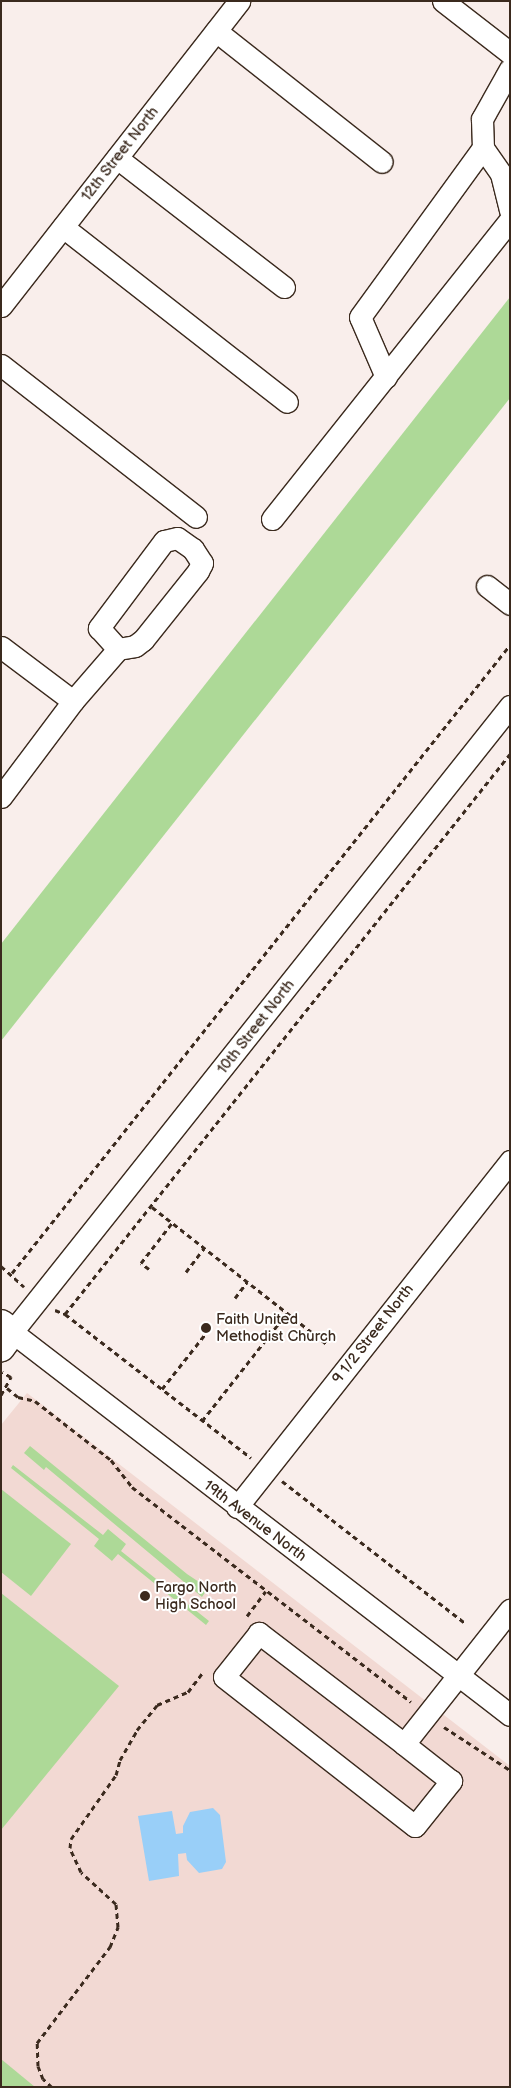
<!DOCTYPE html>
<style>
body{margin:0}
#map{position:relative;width:511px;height:2088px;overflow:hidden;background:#f9eeeb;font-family:"Balsamiq Sans",sans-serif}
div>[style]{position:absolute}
.built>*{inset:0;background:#f2d9d3}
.green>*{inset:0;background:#add997}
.water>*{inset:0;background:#99cff8}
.path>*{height:3px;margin-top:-1.5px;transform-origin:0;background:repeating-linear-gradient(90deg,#3b2a1e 0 5px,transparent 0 9px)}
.roads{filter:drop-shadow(1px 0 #3b2a1e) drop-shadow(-1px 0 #3b2a1e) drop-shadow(0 1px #3b2a1e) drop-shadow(0 -1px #3b2a1e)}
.minor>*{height:21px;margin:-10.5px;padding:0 10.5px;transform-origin:10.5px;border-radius:10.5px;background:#fff}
.major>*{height:28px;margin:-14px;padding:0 14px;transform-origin:14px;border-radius:14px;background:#fff}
.dots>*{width:14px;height:14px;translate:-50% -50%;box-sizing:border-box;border:2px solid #fff;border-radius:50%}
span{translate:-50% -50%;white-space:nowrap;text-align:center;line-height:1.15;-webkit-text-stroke:4px #fff;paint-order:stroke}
.street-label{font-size:15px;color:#3b2a1e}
.poi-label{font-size:15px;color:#3b2a1e}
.left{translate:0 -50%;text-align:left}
.frame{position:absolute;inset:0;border:2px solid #3b2a1e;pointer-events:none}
</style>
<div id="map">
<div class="built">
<div style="clip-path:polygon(27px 1393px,510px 1766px,510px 2087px,1px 2087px,1px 1425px)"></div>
</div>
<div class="green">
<div style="clip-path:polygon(510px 297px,510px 398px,1px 1041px,1px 944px)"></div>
<div style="clip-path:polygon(30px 1446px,187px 1574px,208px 1588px,202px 1597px,46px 1467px,44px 1470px,24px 1453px)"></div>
<div style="clip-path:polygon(13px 1465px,103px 1535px,108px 1529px,126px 1544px,121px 1551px,209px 1621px,206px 1625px,118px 1554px,112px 1561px,94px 1546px,99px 1539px,11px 1468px)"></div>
<div style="clip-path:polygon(1px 1489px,71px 1544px,31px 1596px,1px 1572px)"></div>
<div style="clip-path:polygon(1px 1593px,119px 1686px,1px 1830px)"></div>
<div style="clip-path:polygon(1px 2059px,35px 2087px,1px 2087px)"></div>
</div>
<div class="water">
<div style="clip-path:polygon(213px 1808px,220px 1815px,226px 1862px,222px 1869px,199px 1873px,187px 1860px,186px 1853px,178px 1854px,179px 1876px,149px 1881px,138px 1816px,172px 1811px,176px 1834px,183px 1833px,183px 1826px,190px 1812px)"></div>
</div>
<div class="path">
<div style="left:152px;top:1207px;width:224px;rotate:38.1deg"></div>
<div style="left:1px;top:1266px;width:31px;rotate:42deg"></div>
<div style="left:149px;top:1269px;width:10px;rotate:-143deg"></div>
<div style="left:141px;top:1263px;width:51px;rotate:-52.2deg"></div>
<div style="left:186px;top:1272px;width:30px;rotate:-53deg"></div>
<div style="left:12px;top:1273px;width:801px;rotate:-51.59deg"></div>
<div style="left:235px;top:1298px;width:20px;rotate:-53deg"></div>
<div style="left:55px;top:1310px;width:11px;rotate:22deg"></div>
<div style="left:65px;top:1314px;width:235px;rotate:37.7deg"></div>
<div style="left:65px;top:1314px;width:715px;rotate:-51.53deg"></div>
<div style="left:7px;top:1388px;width:14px;rotate:39deg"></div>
<div style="left:18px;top:1397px;width:17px;rotate:13deg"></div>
<div style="left:35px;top:1401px;width:96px;rotate:37.8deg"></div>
<div style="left:111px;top:1460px;width:34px;rotate:52deg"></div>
<div style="left:132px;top:1487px;width:352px;rotate:37.6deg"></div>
<div style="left:162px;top:1389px;width:71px;rotate:-51.8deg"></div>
<div style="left:1px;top:1395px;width:21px;rotate:-61deg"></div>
<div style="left:11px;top:1377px;width:10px;rotate:-151deg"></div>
<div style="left:202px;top:1421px;width:137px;rotate:-51.8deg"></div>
<div style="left:282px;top:1481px;width:232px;rotate:37.8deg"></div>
<div style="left:247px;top:1616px;width:31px;rotate:-53deg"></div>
<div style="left:444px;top:1727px;width:79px;rotate:33.1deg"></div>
<div style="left:52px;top:2087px;width:12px;rotate:-138deg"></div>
<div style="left:43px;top:2079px;width:14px;rotate:-111deg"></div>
<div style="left:38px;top:2066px;width:23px;rotate:-92deg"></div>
<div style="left:37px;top:2043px;width:121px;rotate:-52.8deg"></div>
<div style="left:110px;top:1947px;width:22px;rotate:-68deg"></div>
<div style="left:118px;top:1927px;width:23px;rotate:-95deg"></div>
<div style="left:116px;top:1904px;width:47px;rotate:-137.6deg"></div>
<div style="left:81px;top:1872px;width:26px;rotate:-115deg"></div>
<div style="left:70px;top:1848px;width:9px;rotate:-84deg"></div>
<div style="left:71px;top:1839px;width:78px;rotate:-54.9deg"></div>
<div style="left:116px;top:1775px;width:16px;rotate:-75deg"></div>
<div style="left:120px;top:1760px;width:34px;rotate:-60deg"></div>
<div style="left:137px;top:1730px;width:32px;rotate:-51deg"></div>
<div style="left:157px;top:1705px;width:34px;rotate:-23deg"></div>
<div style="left:188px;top:1692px;width:25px;rotate:-53deg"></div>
</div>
<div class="roads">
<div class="minor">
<div style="left:443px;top:1px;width:85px;rotate:37.8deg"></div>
<div style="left:216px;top:31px;width:211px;rotate:38.3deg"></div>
<div style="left:483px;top:148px;width:32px;rotate:55deg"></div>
<div style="left:501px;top:174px;width:38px;rotate:76deg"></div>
<div style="left:117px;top:158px;width:211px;rotate:37.7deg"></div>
<div style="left:63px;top:227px;width:284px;rotate:38deg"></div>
<div style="left:1px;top:306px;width:387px;rotate:-52deg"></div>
<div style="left:1px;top:365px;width:247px;rotate:37.9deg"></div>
<div style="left:386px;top:377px;width:65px;rotate:-113.4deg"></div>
<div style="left:360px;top:317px;width:209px;rotate:-54deg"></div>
<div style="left:483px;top:148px;width:29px;rotate:-92deg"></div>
<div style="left:482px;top:119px;width:57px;rotate:-60.8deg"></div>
<div style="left:272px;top:519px;width:382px;rotate:-51.5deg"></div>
<div style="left:487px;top:586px;width:29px;rotate:38deg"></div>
<div style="left:1px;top:647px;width:90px;rotate:36.9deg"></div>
<div style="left:73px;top:701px;width:120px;rotate:126.9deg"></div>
<div style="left:73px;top:701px;width:69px;rotate:-49.1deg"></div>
<div style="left:118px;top:649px;width:17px;rotate:-10deg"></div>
<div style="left:135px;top:646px;width:10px;rotate:-37deg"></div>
<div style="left:143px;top:640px;width:88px;rotate:-51.4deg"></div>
<div style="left:198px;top:571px;width:9px;rotate:-63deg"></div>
<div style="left:202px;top:563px;width:17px;rotate:-123deg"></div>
<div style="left:193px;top:549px;width:19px;rotate:-145deg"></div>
<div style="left:177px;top:538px;width:13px;rotate:167deg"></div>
<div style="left:164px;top:541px;width:109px;rotate:126.8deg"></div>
<div style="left:99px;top:628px;width:28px;rotate:48deg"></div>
<div style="left:510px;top:706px;width:800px;rotate:128.5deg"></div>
<div style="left:12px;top:1332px;width:628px;rotate:37.56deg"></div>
<div style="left:237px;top:1507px;width:441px;rotate:-51.7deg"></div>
<div style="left:404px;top:1744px;width:183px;rotate:-142.6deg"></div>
<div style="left:259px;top:1633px;width:56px;rotate:128.5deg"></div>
<div style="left:224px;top:1677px;width:242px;rotate:38deg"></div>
<div style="left:415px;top:1826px;width:58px;rotate:-51.3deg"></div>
<div style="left:451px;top:1781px;width:60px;rotate:-141.8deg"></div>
<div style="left:404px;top:1744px;width:171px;rotate:-51.7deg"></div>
</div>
<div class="major">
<div style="left:1px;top:1324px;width:14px;rotate:36deg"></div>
<div style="left:12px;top:1332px;width:19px;rotate:126deg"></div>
</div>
</div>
<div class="dots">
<div style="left:206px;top:1328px;background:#3b2a1e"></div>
<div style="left:145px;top:1596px;background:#3b2a1e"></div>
</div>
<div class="street-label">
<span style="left:120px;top:154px;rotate:-52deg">12th Street North</span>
<span style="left:256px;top:1027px;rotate:-52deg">10th Street North</span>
<span style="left:373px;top:1334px;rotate:-52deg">9 1/2 Street North</span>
<span style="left:255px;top:1521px;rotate:37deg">19th Avenue North</span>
</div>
<div class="poi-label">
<span class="left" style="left:216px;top:1328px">Faith United<br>Methodist Church</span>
<span class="left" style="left:155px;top:1596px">Fargo North<br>High School</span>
</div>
<div class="frame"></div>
</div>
